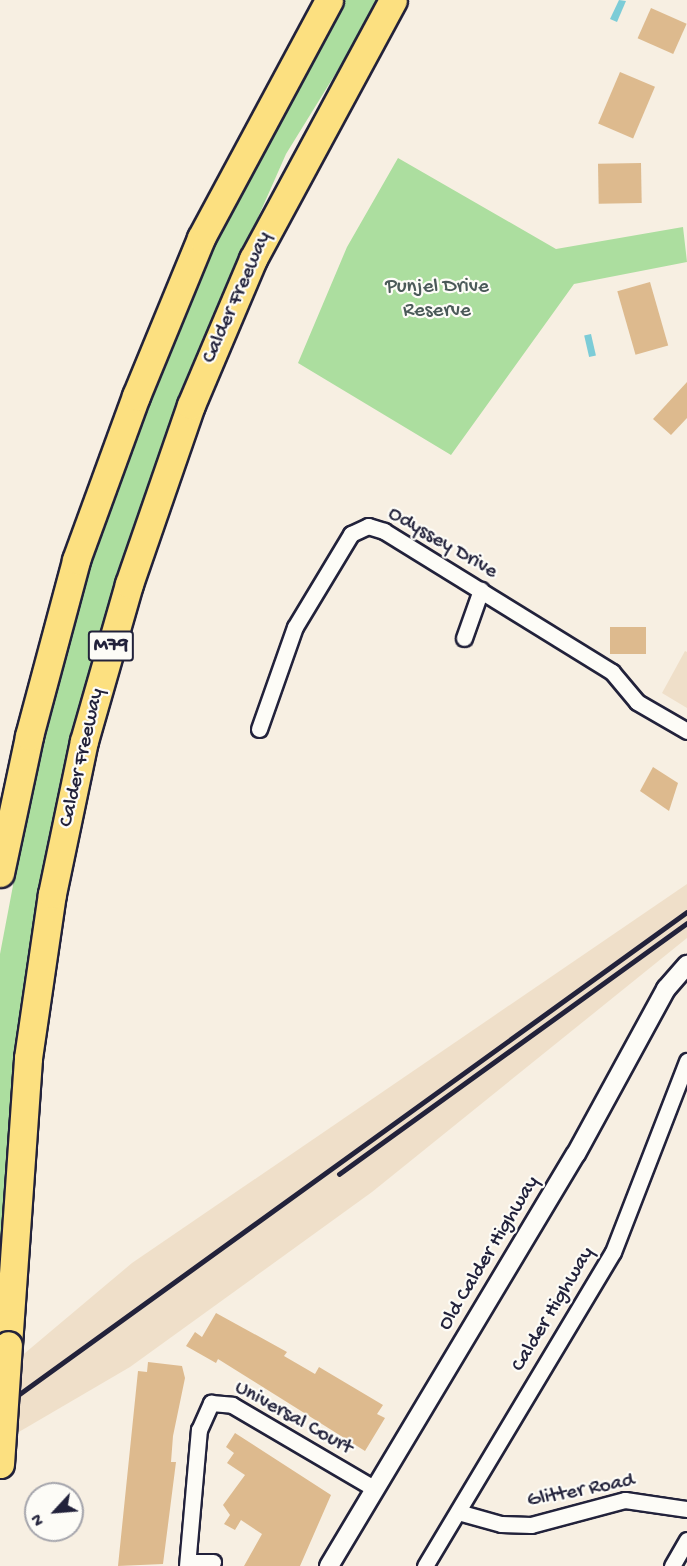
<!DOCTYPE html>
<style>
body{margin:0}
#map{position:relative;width:687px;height:1566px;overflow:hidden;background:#f7efe2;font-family:"Gochi Hand",sans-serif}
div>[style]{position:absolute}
.built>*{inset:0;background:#efdfc9}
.green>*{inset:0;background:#acde9f}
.water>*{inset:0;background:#7cccd7;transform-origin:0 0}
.building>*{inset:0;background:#ddba8e;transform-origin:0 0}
.roads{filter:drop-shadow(2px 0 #22223b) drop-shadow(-2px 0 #22223b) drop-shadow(0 2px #22223b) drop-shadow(0 -2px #22223b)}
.minor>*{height:15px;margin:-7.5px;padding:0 7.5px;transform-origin:7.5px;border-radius:7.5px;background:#fdfcf7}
.tertiary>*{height:18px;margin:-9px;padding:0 9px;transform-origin:9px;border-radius:9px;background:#fdfcf7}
.motorway>*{height:27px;margin:-13.5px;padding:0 13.5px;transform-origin:13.5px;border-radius:13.5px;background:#fce080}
.rail>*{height:4.5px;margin:-2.25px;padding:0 2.25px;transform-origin:2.25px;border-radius:2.25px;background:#22223b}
.bridges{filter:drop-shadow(2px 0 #22223b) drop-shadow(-2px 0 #22223b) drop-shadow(0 2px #22223b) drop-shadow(0 -2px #22223b)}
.motorway-bridge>*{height:27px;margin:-13.5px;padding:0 13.5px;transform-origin:13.5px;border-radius:13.5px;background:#fce080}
span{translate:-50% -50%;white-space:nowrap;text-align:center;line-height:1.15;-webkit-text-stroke:4.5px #fdfcf7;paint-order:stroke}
.shield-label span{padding:2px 4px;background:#fdfcf7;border:2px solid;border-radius:4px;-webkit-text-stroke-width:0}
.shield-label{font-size:20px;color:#22223b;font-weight:700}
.park-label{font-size:21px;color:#4b5a59}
.street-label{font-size:21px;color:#22223b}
.north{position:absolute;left:24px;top:1482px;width:60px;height:60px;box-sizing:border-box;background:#fdfcf7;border:2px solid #a5a5ac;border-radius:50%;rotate:244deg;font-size:16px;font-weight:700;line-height:24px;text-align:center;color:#22223b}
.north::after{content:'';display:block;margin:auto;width:21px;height:27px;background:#22223b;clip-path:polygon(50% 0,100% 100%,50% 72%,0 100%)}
</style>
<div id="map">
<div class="built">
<div style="clip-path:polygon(685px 651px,687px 652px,687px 708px,662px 693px)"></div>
<div style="clip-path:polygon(687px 884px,687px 938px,372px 1192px,130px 1367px,0 1443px,0 1374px,132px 1263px)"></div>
</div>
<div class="green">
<div style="clip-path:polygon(345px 0,381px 0,286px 154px,199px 351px,130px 540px,88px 688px,0 1315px,0 954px,45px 717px,101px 521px,157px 369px,237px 196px,304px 66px)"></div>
<div style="clip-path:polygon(398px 158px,556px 249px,683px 227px,687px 262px,574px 284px,451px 455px,298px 363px,347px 247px)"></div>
</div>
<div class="water">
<div style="clip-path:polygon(619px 0,626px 1px,617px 22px,610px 19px)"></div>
<div style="left:591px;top:334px;width:22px;height:7px;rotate:77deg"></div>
</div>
<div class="building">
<div style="left:651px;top:8px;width:39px;height:33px;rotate:24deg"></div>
<div style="left:620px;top:72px;width:38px;height:56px;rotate:23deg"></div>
<div style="left:641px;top:163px;width:40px;height:43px;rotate:89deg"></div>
<div style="left:650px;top:282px;width:66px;height:34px;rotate:74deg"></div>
<div style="clip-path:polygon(687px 382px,687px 418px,671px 435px,653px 419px)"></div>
<div style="left:610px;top:627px;width:36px;height:27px"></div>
<div style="clip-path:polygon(653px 767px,678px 783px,669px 811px,640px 791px)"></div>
<div style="clip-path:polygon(216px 1313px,287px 1352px,284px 1356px,315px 1374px,319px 1367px,383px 1405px,377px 1414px,385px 1418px,365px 1451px,218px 1359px,216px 1363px,186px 1346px,195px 1332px,202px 1337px)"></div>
<div style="clip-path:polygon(148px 1362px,182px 1366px,185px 1378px,173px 1436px,171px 1462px,176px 1462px,163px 1564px,118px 1566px,138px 1371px,147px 1372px)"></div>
<div style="clip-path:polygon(235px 1433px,331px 1495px,300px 1566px,244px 1566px,262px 1534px,241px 1520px,235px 1530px,224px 1524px,230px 1515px,223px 1505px,245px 1475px,227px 1463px,234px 1453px,226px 1447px)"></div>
</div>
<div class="roads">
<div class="minor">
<div style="left:464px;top:638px;width:51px;rotate:-70.5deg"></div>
<div style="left:259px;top:729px;width:108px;rotate:-70.6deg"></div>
<div style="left:295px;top:627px;width:109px;rotate:-58.9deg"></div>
<div style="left:351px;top:534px;width:19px;rotate:-25deg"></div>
<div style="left:368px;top:526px;width:17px;rotate:17deg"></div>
<div style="left:384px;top:531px;width:268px;rotate:31.7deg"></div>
<div style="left:612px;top:672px;width:39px;rotate:50deg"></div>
<div style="left:637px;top:702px;width:58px;rotate:30.1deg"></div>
<div style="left:458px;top:1512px;width:45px;rotate:15.6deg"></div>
<div style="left:501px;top:1524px;width:30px;rotate:2deg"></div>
<div style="left:531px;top:1525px;width:97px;rotate:-14.9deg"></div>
<div style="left:625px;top:1500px;width:63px;rotate:8.3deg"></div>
<div style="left:188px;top:1562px;width:25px"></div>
<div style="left:187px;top:1566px;width:137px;rotate:-85deg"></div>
<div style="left:199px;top:1430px;width:30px;rotate:-66deg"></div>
<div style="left:211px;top:1403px;width:21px;rotate:5deg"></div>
<div style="left:232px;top:1405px;width:166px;rotate:30.4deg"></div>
<div style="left:425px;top:1566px;width:366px;rotate:-59.1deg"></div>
<div style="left:613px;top:1252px;width:205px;rotate:-68.8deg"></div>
<div style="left:672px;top:1566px;width:30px;rotate:-60deg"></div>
</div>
<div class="tertiary">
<div style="left:329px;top:1566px;width:480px;rotate:-59.1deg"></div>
<div style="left:576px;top:1154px;width:188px;rotate:-61.4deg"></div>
<div style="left:666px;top:989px;width:32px;rotate:-49deg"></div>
</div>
<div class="motorway">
<div style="left:0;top:873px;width:140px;rotate:-78deg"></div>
<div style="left:29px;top:736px;width:182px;rotate:-75deg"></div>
<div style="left:76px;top:560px;width:175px;rotate:-69.9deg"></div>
<div style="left:136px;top:396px;width:171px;rotate:-67.6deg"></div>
<div style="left:201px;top:238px;width:270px;rotate:-61.7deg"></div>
<div style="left:8px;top:1345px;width:288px;rotate:-86deg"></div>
<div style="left:28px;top:1058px;width:166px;rotate:-81.7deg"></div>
<div style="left:52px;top:894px;width:156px;rotate:-78.2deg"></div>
<div style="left:84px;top:741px;width:163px;rotate:-74deg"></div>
<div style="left:129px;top:584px;width:189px;rotate:-70.9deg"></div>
<div style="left:191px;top:405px;width:159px;rotate:-67deg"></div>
<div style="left:253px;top:259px;width:294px;rotate:-61.6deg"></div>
</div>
</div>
<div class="rail">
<div style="left:339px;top:1174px;width:429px;rotate:-35.8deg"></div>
<div style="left:0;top:1408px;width:847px;rotate:-35.83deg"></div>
</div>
<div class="bridges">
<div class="motorway-bridge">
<div style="left:0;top:1464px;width:119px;rotate:-86.2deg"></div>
</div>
</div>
<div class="shield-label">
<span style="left:111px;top:646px">M79</span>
</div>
<div class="park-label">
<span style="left:437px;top:300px">Punjel Drive<br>Reserve</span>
</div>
<div class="street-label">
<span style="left:238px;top:298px;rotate:-66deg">Calder Freeway</span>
<span style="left:442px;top:544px;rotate:30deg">Odyssey Drive</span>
<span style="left:83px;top:758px;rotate:-77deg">Calder Freeway</span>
<span style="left:490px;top:1254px;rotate:-59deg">Old Calder Highway</span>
<span style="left:554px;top:1310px;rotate:-59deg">Calder Highway</span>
<span style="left:293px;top:1419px;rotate:29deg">Universal Court</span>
<span style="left:581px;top:1492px;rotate:-11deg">Glitter Road</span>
</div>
<div class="north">N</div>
</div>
